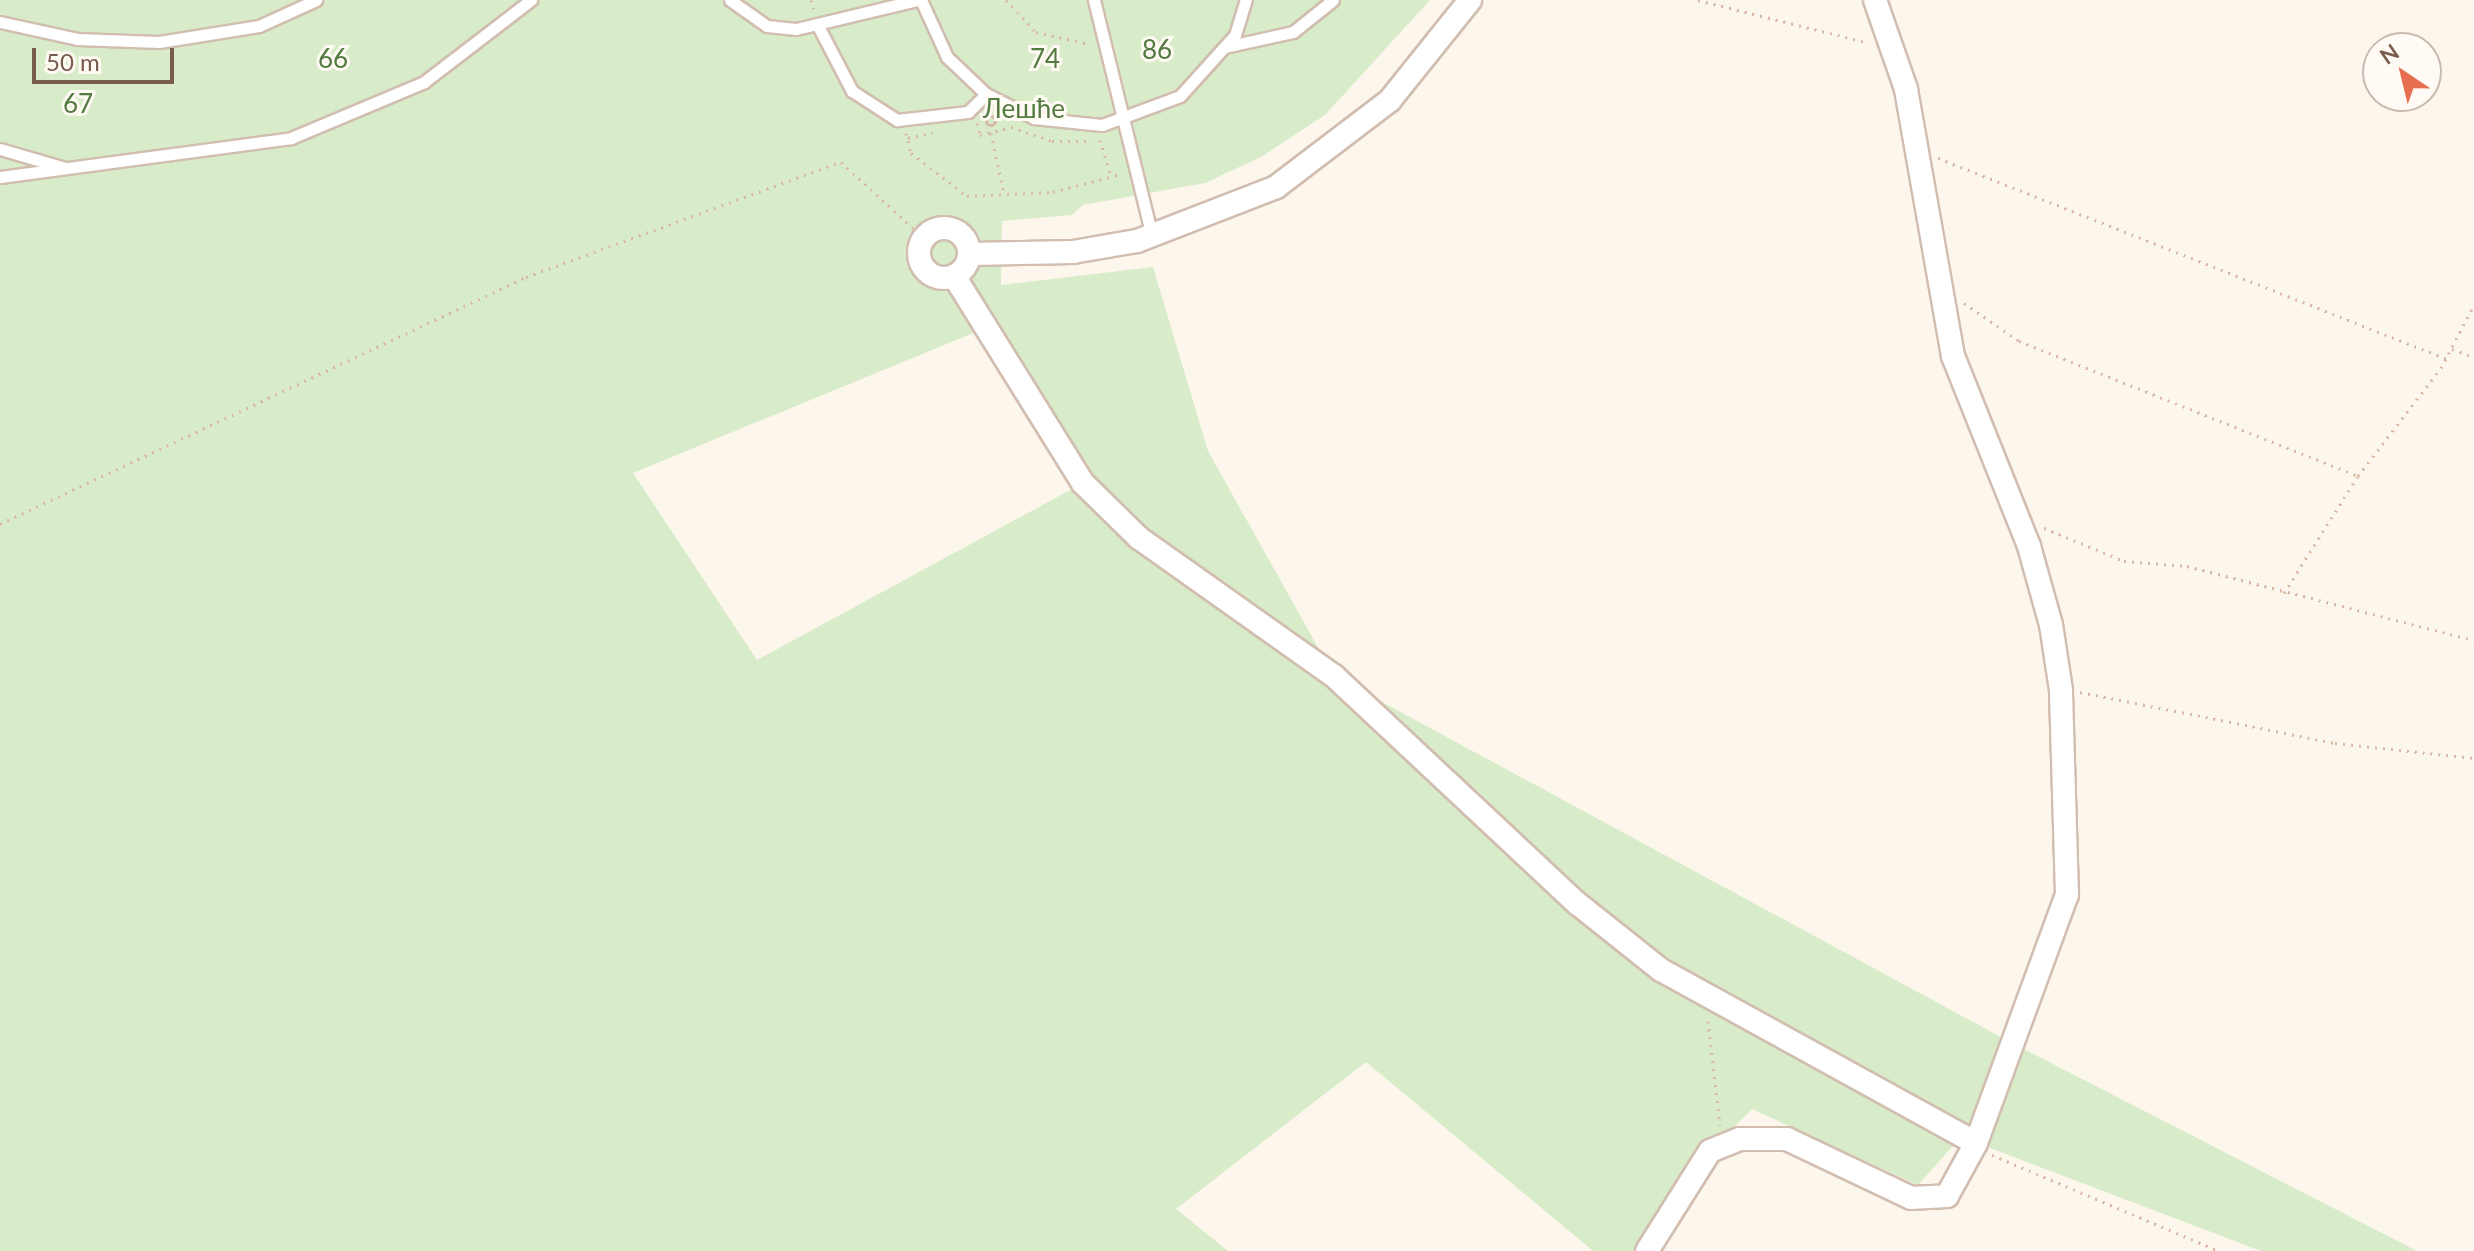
<!DOCTYPE html>
<meta charset="utf-8">
<style>
body{margin:0}
#map{position:relative;width:2474px;height:1251px;overflow:hidden;background:#fdf6ec;font-family:Lato,sans-serif}
div>[style]{position:absolute}
.green>*{inset:0;background:#d8ecc9}
.path>*{height:3px;margin-top:-1.5px;transform-origin:0;background:repeating-linear-gradient(90deg,#d9b8a5 0 2px,transparent 0 8px)}
.path>.ring{margin:-1.5px;padding:0;box-sizing:content-box;background:none;border:3px solid #d9b8a5;border-radius:50%}
.roads{filter:drop-shadow(2px 0 #d1beb0) drop-shadow(-2px 0 #d1beb0) drop-shadow(0 2px #d1beb0) drop-shadow(0 -2px #d1beb0)}
.lane>*{height:11px;margin:-5.5px;padding:0 5.5px;transform-origin:5.5px;border-radius:5.5px;background:#fff}
.street>*{height:22px;margin:-11px;padding:0 11px;transform-origin:11px;border-radius:11px;background:#fff}
.street>.ring{margin:-11px;padding:0;box-sizing:content-box;background:none;border:22px solid #fff;border-radius:50%}
span{translate:-50% -50%;white-space:nowrap;text-align:center;line-height:1.15;-webkit-text-stroke:6px #fffaf3;paint-order:stroke}
.park-label{font-size:26px;color:#537a41}
.north{position:absolute;left:2362px;top:32px;width:80px;height:80px;box-sizing:border-box;background:#fffaf3;border:2px solid #cabbb1;border-radius:50%;rotate:325deg;font-size:22px;font-weight:700;line-height:32px;text-align:center;color:#7a5c4d}
.north::after{content:'';display:block;margin:auto;width:28px;height:36px;background:#e76f51;clip-path:polygon(50% 0,100% 100%,50% 72%,0 100%)}
.scale{position:absolute;left:32px;top:48px;width:142px;height:36px;box-sizing:border-box;border:4px solid #7a5c4d;border-top:0;padding-left:10px;font-size:24px;line-height:28px;white-space:nowrap;color:#7a5c4d;-webkit-text-stroke:6px #fffaf3;paint-order:stroke}
</style>
<div id="map">
<div class="green">
<div style="clip-path:polygon(evenodd,0 0,1430px 0,1325px 115px,1261px 157px,1205px 183px,1083px 205px,1072px 215px,1002px 221px,1001px 285px,1153px 267px,1208px 451px,1334px 676px,2012px 1043px,2417px 1251px,2261px 1251px,1961px 1137px,1918px 1185px,1752px 1109px,1710px 1151px,1648px 1251px,1593px 1251px,1366px 1062px,1176px 1209px,1228px 1251px,0 1251px,0 0,983px 329px,1083px 483px,757px 660px,633px 473px,983px 329px)"></div>
</div>
<div class="path">
<div style="left:811px;top:0;width:9px;rotate:72deg"></div>
<div style="left:1006px;top:0;width:44px;rotate:46.8deg"></div>
<div style="left:1036px;top:32px;width:54px;rotate:12.8deg"></div>
<div style="left:1698px;top:0;width:176px;rotate:14.1deg"></div>
<div class="ring" style="left:986.5px;top:116.5px;width:6px;height:6px"></div>
<div style="left:977px;top:123px;width:12px;rotate:76deg"></div>
<div style="left:980px;top:135px;width:32px;rotate:-14deg"></div>
<div style="left:1011px;top:127px;width:43px;rotate:18.9deg"></div>
<div style="left:1052px;top:141px;width:40px"></div>
<div style="left:906px;top:133px;width:21px;rotate:76deg"></div>
<div style="left:911px;top:153px;width:71px;rotate:37.5deg"></div>
<div style="left:967px;top:196px;width:86px;rotate:-2.7deg"></div>
<div style="left:1053px;top:192px;width:70px;rotate:-14.8deg"></div>
<div style="left:991px;top:133px;width:62px;rotate:78deg"></div>
<div style="left:908px;top:138px;width:25px;rotate:-12deg"></div>
<div style="left:1100px;top:140px;width:39px;rotate:73deg"></div>
<div style="left:1938px;top:158px;width:547px;rotate:21.55deg"></div>
<div style="left:1964px;top:303px;width:67px;rotate:34.6deg"></div>
<div style="left:2019px;top:341px;width:365px;rotate:21.7deg"></div>
<div style="left:2452px;top:349px;width:23px;rotate:20deg"></div>
<div style="left:0;top:524px;width:581px;rotate:-25.15deg"></div>
<div style="left:526px;top:277px;width:335px;rotate:-20.1deg"></div>
<div style="left:841px;top:162px;width:113px;rotate:42.5deg"></div>
<div style="left:2044px;top:528px;width:87px;rotate:22.4deg"></div>
<div style="left:2124px;top:561px;width:63px;rotate:4.5deg"></div>
<div style="left:2187px;top:566px;width:296px;rotate:14.5deg"></div>
<div style="left:2284px;top:593px;width:138px;rotate:-57.7deg"></div>
<div style="left:2358px;top:476px;width:136px;rotate:-52.5deg"></div>
<div style="left:2441px;top:368px;width:71px;rotate:-62.4deg"></div>
<div style="left:2080px;top:692px;width:260px;rotate:11.3deg"></div>
<div style="left:2335px;top:743px;width:140px;rotate:6.2deg"></div>
<div style="left:1708px;top:1021px;width:105px;rotate:83.4deg"></div>
<div style="left:1992px;top:1155px;width:246px;rotate:22.9deg"></div>
</div>
<div class="roads">
<div class="lane">
<div style="left:730px;top:0;width:45px;rotate:35.1deg"></div>
<div style="left:767px;top:26px;width:29px;rotate:6deg"></div>
<div style="left:796px;top:29px;width:124px;rotate:-13.5deg"></div>
<div style="left:921px;top:0;width:63px;rotate:65.5deg"></div>
<div style="left:947px;top:57px;width:54px;rotate:43.5deg"></div>
<div style="left:986px;top:94px;width:54px;rotate:26.6deg"></div>
<div style="left:1034px;top:118px;width:68px;rotate:5.9deg"></div>
<div style="left:1102px;top:125px;width:83px;rotate:-20.4deg"></div>
<div style="left:1180px;top:96px;width:82px;rotate:-48deg"></div>
<div style="left:1235px;top:35px;width:37px;rotate:-73deg"></div>
<div style="left:1094px;top:0;width:243px;rotate:76.2deg"></div>
<div style="left:0;top:22px;width:79px;rotate:12.4deg"></div>
<div style="left:77px;top:39px;width:82px;rotate:2.1deg"></div>
<div style="left:159px;top:42px;width:101px;rotate:-9.1deg"></div>
<div style="left:259px;top:26px;width:63px;rotate:-24.5deg"></div>
<div style="left:817px;top:24px;width:76px;rotate:62.4deg"></div>
<div style="left:852px;top:91px;width:54px;rotate:32.8deg"></div>
<div style="left:897px;top:120px;width:71px;rotate:-6.4deg"></div>
<div style="left:968px;top:112px;width:25px;rotate:-45deg"></div>
<div style="left:1225px;top:47px;width:70px;rotate:-12.4deg"></div>
<div style="left:1293px;top:32px;width:51px;rotate:-38.7deg"></div>
<div style="left:0;top:149px;width:68px;rotate:16.3deg"></div>
<div style="left:0;top:177px;width:294px;rotate:-7.6deg"></div>
<div style="left:291px;top:138px;width:144px;rotate:-22.8deg"></div>
<div style="left:424px;top:82px;width:135px;rotate:-37.5deg"></div>
</div>
<div class="street">
<div class="ring" style="left:919px;top:228px;width:28px;height:28px"></div>
<div style="left:969px;top:254px;width:104px;rotate:-1.1deg"></div>
<div style="left:1073px;top:252px;width:65px;rotate:-9.8deg"></div>
<div style="left:1137px;top:241px;width:149px;rotate:-21.2deg"></div>
<div style="left:1276px;top:187px;width:143px;rotate:-37.3deg"></div>
<div style="left:1390px;top:100px;width:128px;rotate:-51.3deg"></div>
<div style="left:954px;top:276px;width:244px;rotate:58.1deg"></div>
<div style="left:1083px;top:483px;width:78px;rotate:44.5deg"></div>
<div style="left:1139px;top:538px;width:239px;rotate:35.3deg"></div>
<div style="left:1334px;top:676px;width:334px;rotate:43.1deg"></div>
<div style="left:1578px;top:904px;width:106px;rotate:38.5deg"></div>
<div style="left:1661px;top:970px;width:359px;rotate:28.8deg"></div>
<div style="left:1647px;top:1251px;width:118px;rotate:-57.8deg"></div>
<div style="left:1710px;top:1151px;width:32px;rotate:-22deg"></div>
<div style="left:1740px;top:1139px;width:47px"></div>
<div style="left:1787px;top:1139px;width:137px;rotate:25.4deg"></div>
<div style="left:1911px;top:1198px;width:36px;rotate:-3deg"></div>
<div style="left:1947px;top:1196px;width:60px;rotate:-61.3deg"></div>
<div style="left:1976px;top:1143px;width:264px;rotate:-69.9deg"></div>
<div style="left:2067px;top:895px;width:205px;rotate:-91.7deg"></div>
<div style="left:2061px;top:690px;width:66px;rotate:-98.7deg"></div>
<div style="left:2051px;top:625px;width:82px;rotate:-105.6deg"></div>
<div style="left:2029px;top:546px;width:205px;rotate:-111.8deg"></div>
<div style="left:1953px;top:356px;width:271px;rotate:-100deg"></div>
<div style="left:1906px;top:89px;width:94px;rotate:-109.2deg"></div>
</div>
</div>
<div class="park-label">
<span style="left:1157px;top:50px">86</span>
<span style="left:333px;top:59px">66</span>
<span style="left:1045px;top:59px">74</span>
<span style="left:78px;top:104px">67</span>
<span style="left:1024px;top:109px">Лешће</span>
</div>
<div class="north">N</div>
<div class="scale">50 m</div>
</div>
